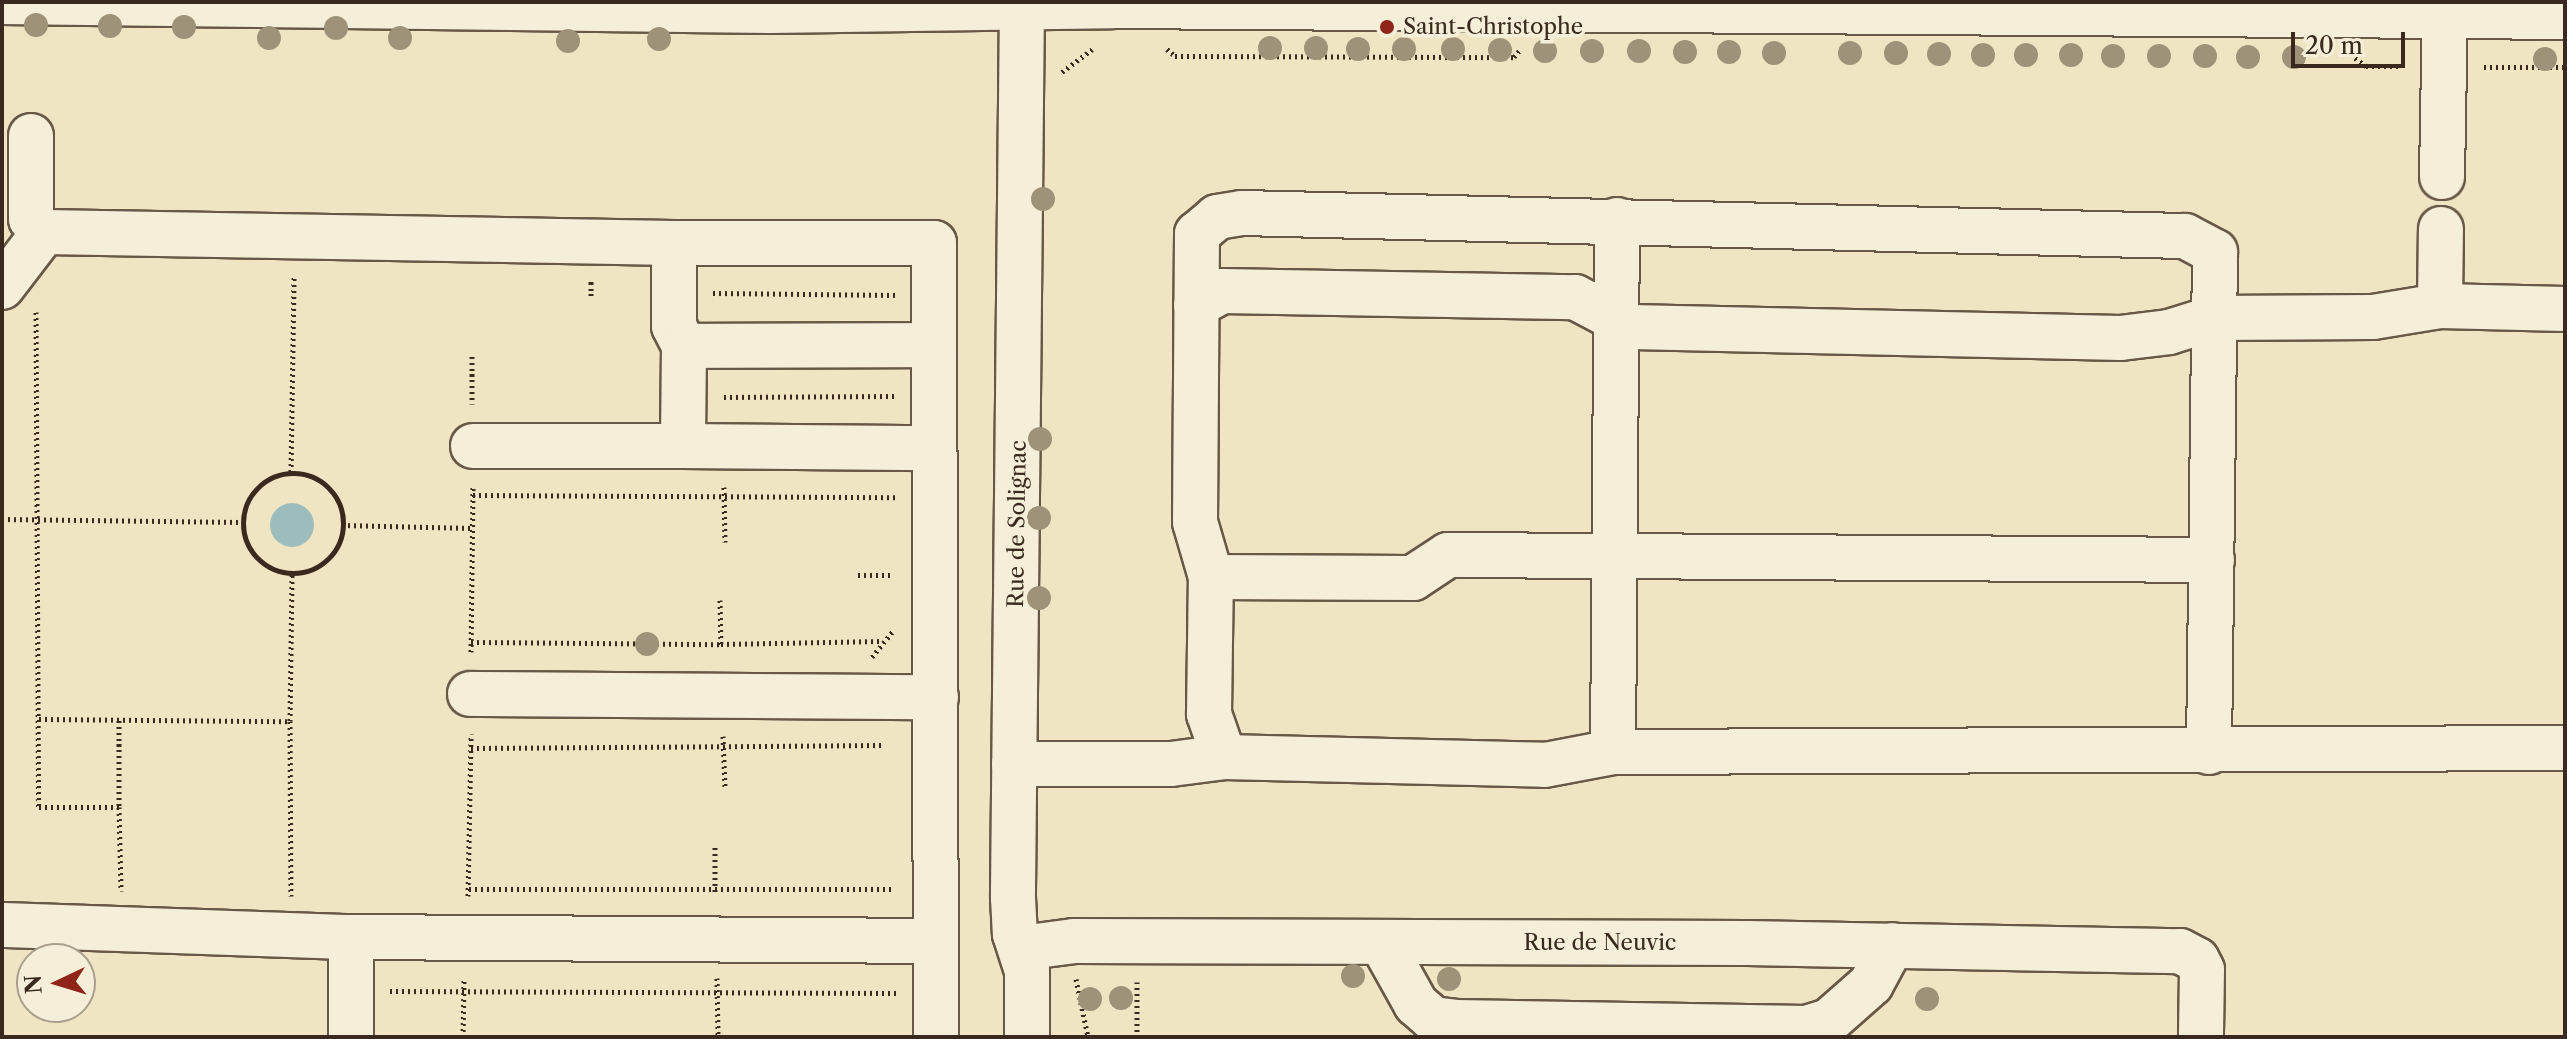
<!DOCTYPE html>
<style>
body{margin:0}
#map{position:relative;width:2567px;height:1039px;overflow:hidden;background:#f0e5c3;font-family:"Libre Caslon Text",serif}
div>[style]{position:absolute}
.water>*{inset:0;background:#9cbdbb}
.round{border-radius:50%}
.path>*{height:5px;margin-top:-2.5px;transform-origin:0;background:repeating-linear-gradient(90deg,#39291e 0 2px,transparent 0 6px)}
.path>.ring{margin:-2.5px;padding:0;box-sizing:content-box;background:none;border:5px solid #39291e;border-radius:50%}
.roads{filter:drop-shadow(2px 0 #675847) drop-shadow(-2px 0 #675847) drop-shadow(0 2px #675847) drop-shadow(0 -2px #675847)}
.minor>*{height:44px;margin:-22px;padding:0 22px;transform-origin:22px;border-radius:22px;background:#f5eed8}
.trees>*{width:24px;height:24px;margin:-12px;border-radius:50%;background:#9e9378}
.dots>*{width:22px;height:22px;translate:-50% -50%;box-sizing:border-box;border:4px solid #f5eed8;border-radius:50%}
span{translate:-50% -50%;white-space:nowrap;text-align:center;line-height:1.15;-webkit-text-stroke:7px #f5eed8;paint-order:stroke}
.poi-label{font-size:22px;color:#39291e}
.left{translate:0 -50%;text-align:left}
.street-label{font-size:22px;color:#39291e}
.frame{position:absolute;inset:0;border:4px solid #39291e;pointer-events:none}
.north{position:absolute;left:16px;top:943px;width:80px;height:80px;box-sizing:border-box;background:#f5eed8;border:2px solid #aa9f8e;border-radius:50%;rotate:266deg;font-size:22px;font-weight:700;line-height:32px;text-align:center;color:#39291e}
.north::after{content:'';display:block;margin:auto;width:28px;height:36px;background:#8f2418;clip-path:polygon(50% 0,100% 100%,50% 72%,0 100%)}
.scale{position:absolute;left:2291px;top:32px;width:114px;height:36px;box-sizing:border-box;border:4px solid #39291e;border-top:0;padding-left:10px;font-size:24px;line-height:28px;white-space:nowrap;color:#39291e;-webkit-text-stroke:6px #f5eed8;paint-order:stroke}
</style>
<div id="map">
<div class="water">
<div class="round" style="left:270px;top:503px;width:44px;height:44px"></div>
</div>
<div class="path">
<div style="left:1167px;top:49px;width:11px;rotate:41deg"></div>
<div style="left:1175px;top:56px;width:339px;rotate:0.2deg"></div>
<div style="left:1514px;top:57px;width:8px;rotate:-50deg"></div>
<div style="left:2355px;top:58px;width:14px;rotate:36deg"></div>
<div style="left:2366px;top:66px;width:36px"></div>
<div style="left:2484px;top:67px;width:81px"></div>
<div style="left:1062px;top:72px;width:38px;rotate:-37deg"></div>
<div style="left:713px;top:293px;width:182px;rotate:0.6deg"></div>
<div style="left:591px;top:296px;width:15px;rotate:-90deg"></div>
<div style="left:36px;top:312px;width:495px;rotate:89.7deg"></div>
<div style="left:39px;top:807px;width:80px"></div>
<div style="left:119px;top:807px;width:84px;rotate:88.6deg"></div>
<div style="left:472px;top:356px;width:48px;rotate:90deg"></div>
<div style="left:724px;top:397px;width:170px;rotate:-0.3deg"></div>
<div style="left:291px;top:472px;width:195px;rotate:-89.1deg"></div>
<div class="ring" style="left:243px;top:473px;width:95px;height:95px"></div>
<div style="left:724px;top:487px;width:55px;rotate:89deg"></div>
<div style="left:473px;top:495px;width:423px;rotate:0.3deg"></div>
<div style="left:2px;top:519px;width:239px;rotate:0.7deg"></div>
<div style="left:342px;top:525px;width:131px;rotate:1.3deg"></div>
<div style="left:858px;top:575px;width:35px"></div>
<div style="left:720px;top:600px;width:46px;rotate:88.8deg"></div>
<div style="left:471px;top:642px;width:250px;rotate:0.5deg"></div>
<div style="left:721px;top:644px;width:161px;rotate:-1.1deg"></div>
<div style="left:471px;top:652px;width:166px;rotate:-89.3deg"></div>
<div style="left:872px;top:657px;width:33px;rotate:-51deg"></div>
<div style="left:39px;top:719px;width:251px;rotate:0.5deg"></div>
<div style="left:290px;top:721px;width:147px;rotate:-89.2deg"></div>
<div style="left:119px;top:720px;width:87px;rotate:90deg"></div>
<div style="left:290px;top:721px;width:175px;rotate:89.7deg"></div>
<div style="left:723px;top:736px;width:51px;rotate:87.8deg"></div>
<div style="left:471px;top:748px;width:414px;rotate:-0.4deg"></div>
<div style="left:469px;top:889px;width:425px"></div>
<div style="left:715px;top:892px;width:47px;rotate:-90deg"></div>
<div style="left:468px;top:896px;width:162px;rotate:-88.9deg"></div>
<div style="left:717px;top:978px;width:59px;rotate:89deg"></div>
<div style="left:1076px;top:979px;width:59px;rotate:78.3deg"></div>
<div style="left:1137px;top:982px;width:55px;rotate:90deg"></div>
<div style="left:390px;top:991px;width:506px;rotate:0.23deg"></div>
<div style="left:463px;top:1037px;width:59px;rotate:-89deg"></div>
</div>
<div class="roads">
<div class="minor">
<div style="left:2px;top:2px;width:768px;rotate:0.67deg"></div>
<div style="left:770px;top:11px;width:343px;rotate:-0.8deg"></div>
<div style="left:1113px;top:6px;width:1452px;rotate:0.43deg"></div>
<div style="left:1022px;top:2px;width:896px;rotate:90.58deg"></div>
<div style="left:1013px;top:898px;width:36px;rotate:87deg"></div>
<div style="left:1015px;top:934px;width:39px;rotate:72deg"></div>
<div style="left:1027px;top:971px;width:66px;rotate:90deg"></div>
<div style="left:2442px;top:177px;width:175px;rotate:-89deg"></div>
<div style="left:44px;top:232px;width:630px;rotate:1deg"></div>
<div style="left:674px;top:243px;width:260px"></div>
<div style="left:934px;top:243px;width:794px;rotate:89.86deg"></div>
<div style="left:674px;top:243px;width:83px;rotate:90deg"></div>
<div style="left:674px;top:326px;width:22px;rotate:63deg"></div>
<div style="left:2px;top:287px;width:69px;rotate:-52.6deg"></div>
<div style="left:44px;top:232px;width:18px;rotate:-135deg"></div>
<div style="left:31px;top:219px;width:83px;rotate:-90deg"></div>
<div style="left:1196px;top:305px;width:30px;rotate:-28deg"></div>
<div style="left:1222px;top:291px;width:353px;rotate:1deg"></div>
<div style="left:1575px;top:297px;width:64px;rotate:27.8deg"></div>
<div style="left:1632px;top:327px;width:489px;rotate:1.3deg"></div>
<div style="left:2121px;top:338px;width:48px;rotate:-7.1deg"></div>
<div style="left:2169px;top:332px;width:47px;rotate:-17.3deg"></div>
<div style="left:2214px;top:318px;width:159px;rotate:-0.4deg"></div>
<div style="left:2373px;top:317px;width:68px;rotate:-9.3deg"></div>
<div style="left:2440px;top:306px;width:125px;rotate:1.4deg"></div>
<div style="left:2440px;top:306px;width:77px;rotate:-89.3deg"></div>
<div style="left:933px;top:345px;width:249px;rotate:179.8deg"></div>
<div style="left:684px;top:346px;width:100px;rotate:90.6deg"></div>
<div style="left:683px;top:446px;width:251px;rotate:0.5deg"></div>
<div style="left:473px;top:446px;width:210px"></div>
<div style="left:1211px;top:577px;width:202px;rotate:0.3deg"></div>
<div style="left:1413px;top:578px;width:42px;rotate:-33.3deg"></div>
<div style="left:1448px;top:555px;width:764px;rotate:0.37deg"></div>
<div style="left:470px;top:694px;width:466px;rotate:0.4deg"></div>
<div style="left:1613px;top:752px;width:532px;rotate:-89.57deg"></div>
<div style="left:1224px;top:757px;width:46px;rotate:-109.2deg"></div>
<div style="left:1209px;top:714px;width:137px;rotate:-89.2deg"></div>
<div style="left:1211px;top:577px;width:57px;rotate:-106.2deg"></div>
<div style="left:1195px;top:522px;width:288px;rotate:-89.6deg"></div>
<div style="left:1197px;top:234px;width:26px;rotate:-40deg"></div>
<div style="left:1217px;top:217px;width:25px;rotate:-9deg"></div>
<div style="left:1242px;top:213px;width:943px;rotate:1.4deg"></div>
<div style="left:2185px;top:236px;width:34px;rotate:28deg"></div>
<div style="left:2215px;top:252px;width:500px;rotate:90.69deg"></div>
<div style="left:1014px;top:764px;width:157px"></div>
<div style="left:1171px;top:764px;width:53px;rotate:-7.5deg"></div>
<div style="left:1224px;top:757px;width:321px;rotate:1.4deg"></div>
<div style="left:1545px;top:765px;width:69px;rotate:-10.8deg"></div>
<div style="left:1613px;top:752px;width:952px;rotate:-0.24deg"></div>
<div style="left:2px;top:925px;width:349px;rotate:2deg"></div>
<div style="left:1382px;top:943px;width:70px;rotate:60.9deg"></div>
<div style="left:1416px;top:1004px;width:23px;rotate:41deg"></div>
<div style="left:1433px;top:1019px;width:23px;rotate:7deg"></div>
<div style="left:1456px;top:1022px;width:350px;rotate:1deg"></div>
<div style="left:1806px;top:1028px;width:24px;rotate:-17deg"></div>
<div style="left:1829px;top:1021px;width:56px;rotate:-41.4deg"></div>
<div style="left:1871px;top:984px;width:44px;rotate:-61.7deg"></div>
<div style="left:1021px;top:948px;width:53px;rotate:-7.5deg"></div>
<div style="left:1074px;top:941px;width:673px;rotate:0.17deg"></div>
<div style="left:1747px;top:943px;width:433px;rotate:1.1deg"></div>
<div style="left:2180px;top:951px;width:19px;rotate:28deg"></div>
<div style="left:2197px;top:960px;width:11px;rotate:63deg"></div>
<div style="left:2202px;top:970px;width:67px;rotate:90.9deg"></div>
<div style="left:351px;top:1037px;width:100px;rotate:-90deg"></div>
<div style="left:351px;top:937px;width:585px;rotate:0.39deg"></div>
</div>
</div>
<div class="trees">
<div style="left:36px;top:25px"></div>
<div style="left:110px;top:26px"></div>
<div style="left:184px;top:27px"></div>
<div style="left:336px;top:28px"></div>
<div style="left:269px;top:38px"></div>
<div style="left:400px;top:38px"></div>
<div style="left:659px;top:39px"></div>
<div style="left:568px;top:41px"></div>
<div style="left:1270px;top:48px"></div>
<div style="left:1316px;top:48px"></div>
<div style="left:1358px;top:49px"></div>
<div style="left:1404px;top:49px"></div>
<div style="left:1453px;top:49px"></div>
<div style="left:1500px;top:50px"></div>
<div style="left:1545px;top:51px"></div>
<div style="left:1592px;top:51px"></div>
<div style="left:1639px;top:51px"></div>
<div style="left:1685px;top:52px"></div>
<div style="left:1729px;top:52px"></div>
<div style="left:1774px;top:53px"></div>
<div style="left:1850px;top:53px"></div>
<div style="left:1896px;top:53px"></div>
<div style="left:1939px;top:54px"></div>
<div style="left:1983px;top:55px"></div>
<div style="left:2026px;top:55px"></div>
<div style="left:2071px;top:55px"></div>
<div style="left:2113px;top:56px"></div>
<div style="left:2159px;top:56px"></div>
<div style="left:2205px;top:56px"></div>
<div style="left:2248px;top:57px"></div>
<div style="left:2294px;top:57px"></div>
<div style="left:2545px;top:59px"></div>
<div style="left:1043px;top:199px"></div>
<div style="left:1040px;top:439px"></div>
<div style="left:1039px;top:518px"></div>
<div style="left:1039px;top:598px"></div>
<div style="left:647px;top:644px"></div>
<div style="left:1353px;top:976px"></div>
<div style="left:1449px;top:979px"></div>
<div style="left:1121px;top:998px"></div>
<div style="left:1090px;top:999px"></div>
<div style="left:1927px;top:999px"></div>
</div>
<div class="dots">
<div style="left:1387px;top:27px;background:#8f2418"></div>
</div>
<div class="poi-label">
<span class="left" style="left:1403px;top:27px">Saint-Christophe</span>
</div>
<div class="street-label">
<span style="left:1017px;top:524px;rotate:-89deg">Rue de Solignac</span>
<span style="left:1600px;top:943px">Rue de Neuvic</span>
</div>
<div class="frame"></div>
<div class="north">N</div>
<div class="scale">20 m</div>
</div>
